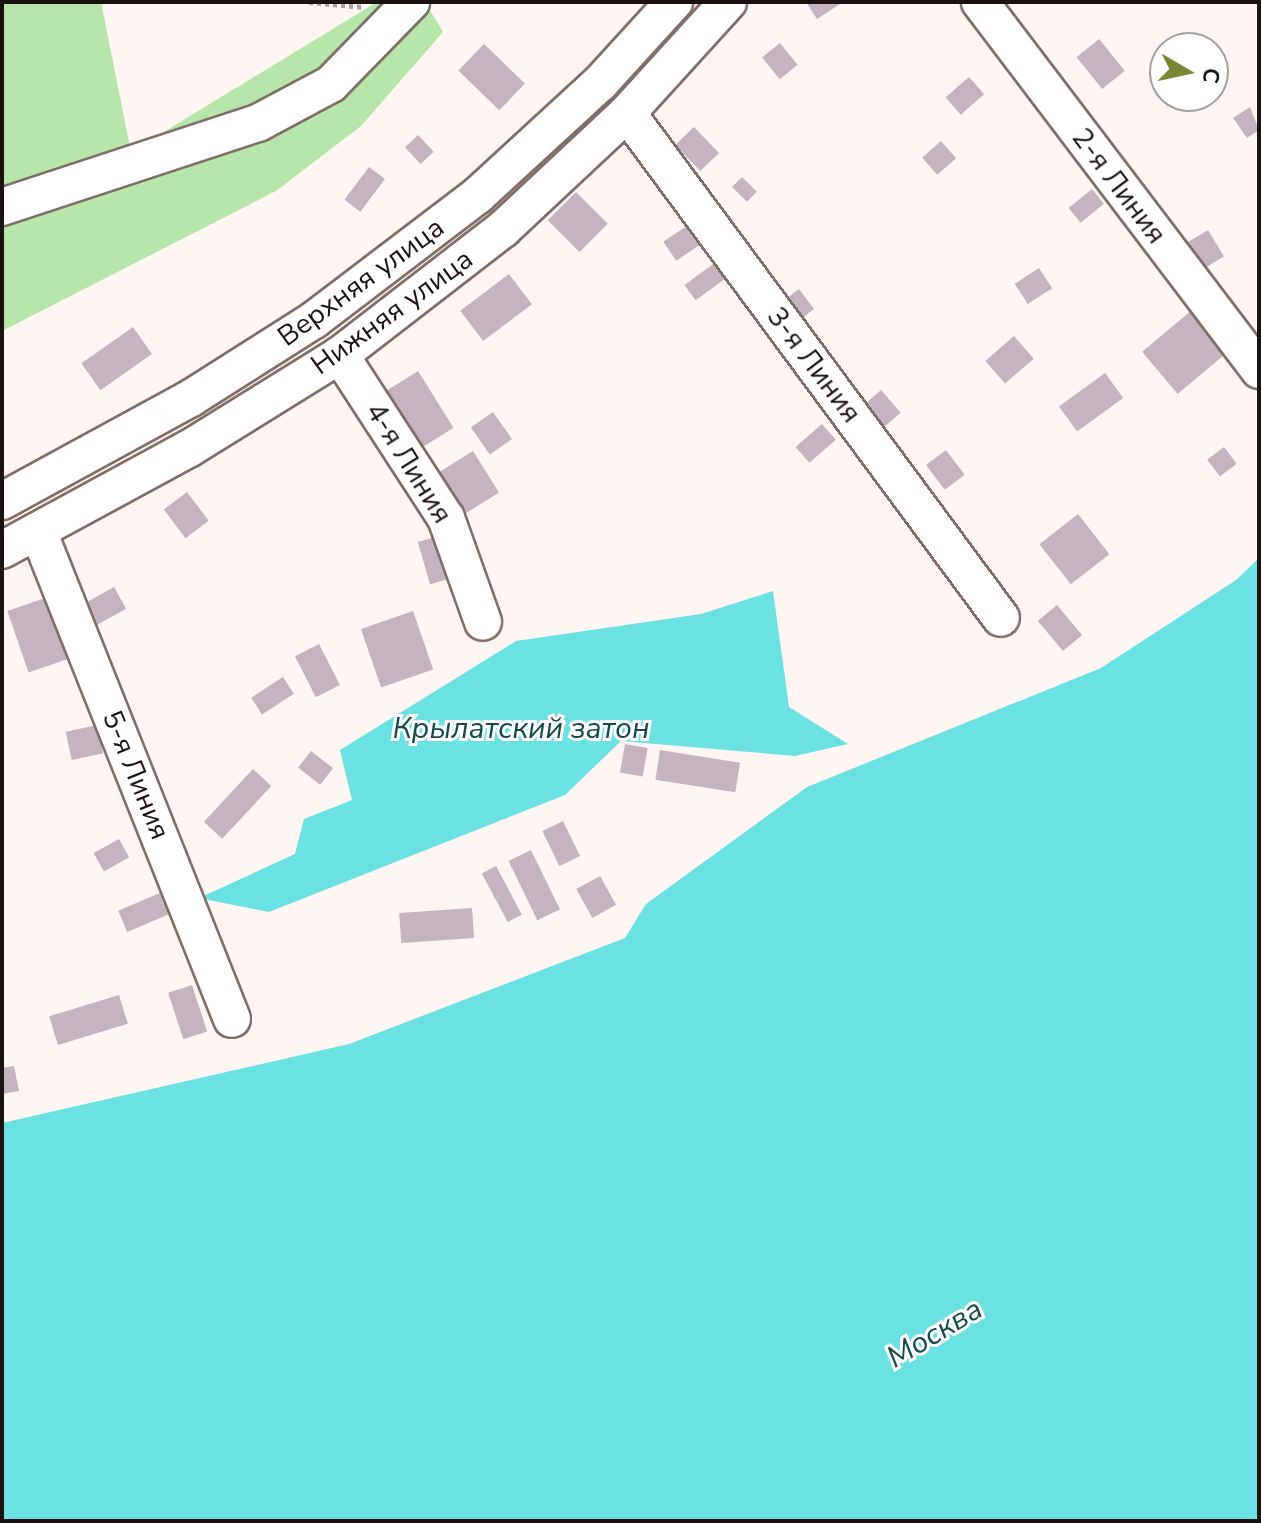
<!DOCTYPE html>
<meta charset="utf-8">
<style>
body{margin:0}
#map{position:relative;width:1261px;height:1523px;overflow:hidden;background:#fdf6f3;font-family:"Nunito Sans",sans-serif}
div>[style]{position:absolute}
.green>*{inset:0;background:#b7e5ab}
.water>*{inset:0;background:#6ce1e1}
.building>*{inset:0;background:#c3b4bf;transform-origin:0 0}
.path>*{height:5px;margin-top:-2.5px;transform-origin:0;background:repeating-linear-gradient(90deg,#a9a2a0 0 4px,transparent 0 8px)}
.roads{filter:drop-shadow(2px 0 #806f68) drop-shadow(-2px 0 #806f68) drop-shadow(0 2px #806f68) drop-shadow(0 -2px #806f68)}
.minor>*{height:36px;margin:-18px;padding:0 18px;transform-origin:18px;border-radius:18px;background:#fff}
span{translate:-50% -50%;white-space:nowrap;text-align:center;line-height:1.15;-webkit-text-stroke:6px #fff;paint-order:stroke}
.street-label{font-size:28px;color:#1a1311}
.water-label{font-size:30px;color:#154a4a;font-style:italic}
.frame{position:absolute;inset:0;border:4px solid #1a1311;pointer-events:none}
.north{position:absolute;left:1149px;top:32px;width:80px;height:80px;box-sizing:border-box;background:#fff;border:2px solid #a3a1a0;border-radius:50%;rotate:99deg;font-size:22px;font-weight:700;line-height:32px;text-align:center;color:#1a1311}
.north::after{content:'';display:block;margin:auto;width:28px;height:36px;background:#788736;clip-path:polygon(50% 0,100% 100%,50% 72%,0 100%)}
</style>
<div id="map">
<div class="green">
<div style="clip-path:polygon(2px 2px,101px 2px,131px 152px,377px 2px,425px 2px,443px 32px,361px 126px,276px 191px,2px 331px)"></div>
</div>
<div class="water">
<div style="clip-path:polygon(1259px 558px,1259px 1521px,2px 1521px,2px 1123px,349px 1044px,625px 938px,646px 904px,807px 787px,1101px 668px,1236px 580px)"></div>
<div style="clip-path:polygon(773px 591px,789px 707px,848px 744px,795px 756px,621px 741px,565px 795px,269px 912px,199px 898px,295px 854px,304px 819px,352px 800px,340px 750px,516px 641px,701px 614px)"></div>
</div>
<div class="building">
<div style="clip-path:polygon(806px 2px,843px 2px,817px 19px)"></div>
<div style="left:1099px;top:39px;width:41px;height:29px;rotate:51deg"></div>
<div style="left:780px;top:43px;width:28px;height:23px;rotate:51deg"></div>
<div style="left:484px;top:44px;width:57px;height:37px;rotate:44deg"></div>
<div style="left:969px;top:77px;width:23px;height:31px;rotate:49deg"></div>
<div style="clip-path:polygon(1250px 107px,1259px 130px,1247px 138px,1233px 118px)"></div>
<div style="left:694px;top:127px;width:36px;height:26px;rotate:46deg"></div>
<div style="left:418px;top:135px;width:23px;height:18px;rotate:47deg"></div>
<div style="left:941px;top:141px;width:23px;height:25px;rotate:49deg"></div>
<div style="left:369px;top:167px;width:20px;height:41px;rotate:37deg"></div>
<div style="left:742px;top:177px;width:21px;height:14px;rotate:45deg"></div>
<div style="left:1092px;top:189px;width:19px;height:30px;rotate:51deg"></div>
<div style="left:576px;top:192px;width:45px;height:40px;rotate:45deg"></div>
<div style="left:694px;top:221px;width:23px;height:37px;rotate:56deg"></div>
<div style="left:1208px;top:230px;width:31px;height:29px;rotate:59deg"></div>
<div style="left:716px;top:262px;width:19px;height:39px;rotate:54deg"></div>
<div style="left:1039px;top:268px;width:24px;height:29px;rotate:57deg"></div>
<div style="left:509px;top:274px;width:38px;height:61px;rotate:53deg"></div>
<div style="left:799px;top:289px;width:25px;height:21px;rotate:53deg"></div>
<div style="left:1192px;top:310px;width:55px;height:65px;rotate:50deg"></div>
<div style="left:133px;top:327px;width:33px;height:63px;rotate:55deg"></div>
<div style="left:1014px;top:336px;width:30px;height:38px;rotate:49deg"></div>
<div style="left:418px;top:371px;width:67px;height:38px;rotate:58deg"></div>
<div style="left:1105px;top:373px;width:31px;height:57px;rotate:54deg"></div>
<div style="left:881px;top:390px;width:30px;height:24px;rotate:49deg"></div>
<div style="left:493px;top:412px;width:33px;height:27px;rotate:55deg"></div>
<div style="left:822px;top:424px;width:21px;height:35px;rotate:49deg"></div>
<div style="left:1224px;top:447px;width:21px;height:21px;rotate:53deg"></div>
<div style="left:946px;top:450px;width:31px;height:25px;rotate:53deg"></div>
<div style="left:473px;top:451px;width:49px;height:41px;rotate:58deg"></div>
<div style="left:187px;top:492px;width:36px;height:29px;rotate:53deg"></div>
<div style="left:1078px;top:514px;width:51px;height:49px;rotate:52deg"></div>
<div style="left:439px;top:536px;width:44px;height:22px;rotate:74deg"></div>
<div style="left:114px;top:587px;width:25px;height:41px;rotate:61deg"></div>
<div style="left:48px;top:597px;width:65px;height:43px;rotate:71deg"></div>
<div style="left:1057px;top:605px;width:39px;height:25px;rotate:50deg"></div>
<div style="left:413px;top:611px;width:62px;height:55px;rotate:71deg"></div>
<div style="left:319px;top:644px;width:46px;height:27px;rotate:63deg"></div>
<div style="left:283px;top:677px;width:20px;height:38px;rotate:57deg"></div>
<div style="left:97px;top:725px;width:29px;height:32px;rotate:78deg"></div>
<div style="left:625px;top:744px;width:23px;height:29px;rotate:10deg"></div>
<div style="left:660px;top:750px;width:81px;height:30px;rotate:9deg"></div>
<div style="left:311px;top:751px;width:28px;height:21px;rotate:38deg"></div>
<div style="left:253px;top:769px;width:25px;height:72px;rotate:43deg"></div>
<div style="left:563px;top:821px;width:39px;height:23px;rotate:64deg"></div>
<div style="left:119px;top:839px;width:21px;height:29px;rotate:61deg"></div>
<div style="left:531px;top:850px;width:66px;height:25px;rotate:64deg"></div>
<div style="left:496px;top:866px;width:55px;height:16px;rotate:62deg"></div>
<div style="left:600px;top:876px;width:33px;height:27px;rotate:61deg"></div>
<div style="left:167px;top:890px;width:23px;height:53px;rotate:67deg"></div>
<div style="left:472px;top:908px;width:30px;height:73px;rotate:86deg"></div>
<div style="left:192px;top:985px;width:49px;height:25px;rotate:72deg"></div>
<div style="left:119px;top:995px;width:30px;height:73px;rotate:73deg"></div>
<div style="clip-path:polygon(14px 1066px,19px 1091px,2px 1094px,2px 1068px)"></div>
</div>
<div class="path">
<div style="left:309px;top:2px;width:55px;rotate:5.2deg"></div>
</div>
<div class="roads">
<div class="minor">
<div style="left:980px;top:2px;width:462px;rotate:52.8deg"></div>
<div style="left:627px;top:113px;width:628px;rotate:53.48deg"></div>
<div style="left:2px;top:207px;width:269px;rotate:-18.2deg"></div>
<div style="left:258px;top:123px;width:83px;rotate:-28.1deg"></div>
<div style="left:331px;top:84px;width:115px;rotate:-45.7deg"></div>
<div style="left:340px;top:355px;width:194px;rotate:57deg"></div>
<div style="left:446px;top:518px;width:110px;rotate:70.4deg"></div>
<div style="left:2px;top:501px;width:215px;rotate:-28.6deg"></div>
<div style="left:191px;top:398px;width:146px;rotate:-32.4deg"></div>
<div style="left:314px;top:320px;width:206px;rotate:-37.3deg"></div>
<div style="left:478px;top:195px;width:166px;rotate:-42.6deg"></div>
<div style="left:600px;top:83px;width:110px;rotate:-47.6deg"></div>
<div style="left:38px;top:531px;width:525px;rotate:68.32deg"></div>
<div style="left:2px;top:550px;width:214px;rotate:-28.5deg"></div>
<div style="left:190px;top:448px;width:176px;rotate:-31.8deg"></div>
<div style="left:340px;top:355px;width:206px;rotate:-37.7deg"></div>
<div style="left:503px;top:229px;width:170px;rotate:-43.1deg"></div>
<div style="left:627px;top:113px;width:150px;rotate:-47.7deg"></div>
</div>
</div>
<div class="street-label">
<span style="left:1119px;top:186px;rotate:53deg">2-я Линия</span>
<span style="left:361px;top:282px;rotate:-36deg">Верхняя улица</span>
<span style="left:392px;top:312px;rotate:-36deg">Нижняя улица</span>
<span style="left:814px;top:365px;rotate:53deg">3-я Линия</span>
<span style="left:409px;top:463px;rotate:58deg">4-я Линия</span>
<span style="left:136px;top:775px;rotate:68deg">5-я Линия</span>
</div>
<div class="water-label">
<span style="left:521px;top:729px">Крылатский затон</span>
<span style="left:935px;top:1334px;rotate:-31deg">Москва</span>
</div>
<div class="frame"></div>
<div class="north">С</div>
</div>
